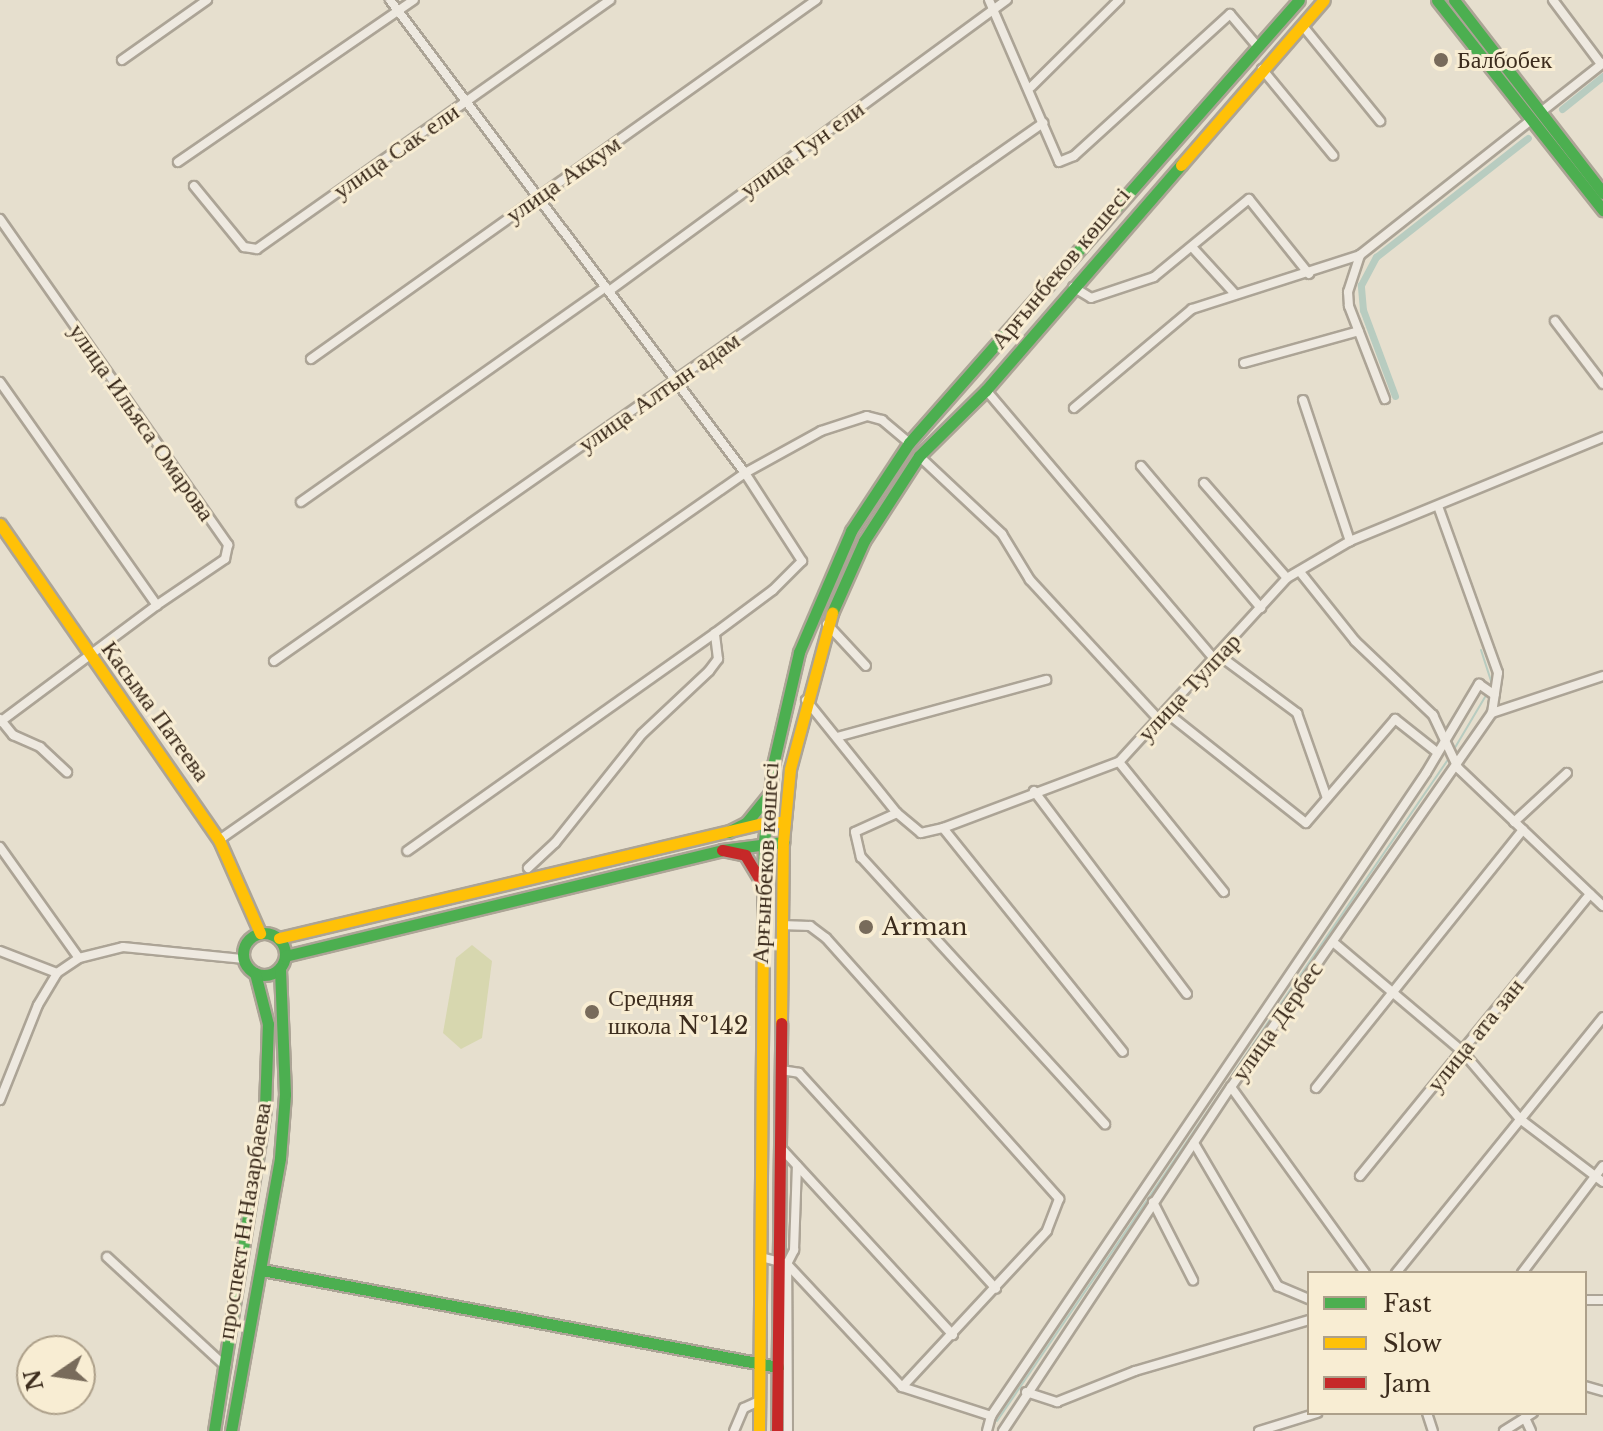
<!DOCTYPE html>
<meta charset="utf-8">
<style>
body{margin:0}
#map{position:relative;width:1603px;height:1431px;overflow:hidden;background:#e6dfce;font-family:"Libre Baskerville",serif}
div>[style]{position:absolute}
.green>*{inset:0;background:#d7d7af}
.stream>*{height:2px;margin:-1px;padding:0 1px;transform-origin:1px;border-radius:1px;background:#b8ccc0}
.canal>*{height:7px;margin:-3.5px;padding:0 3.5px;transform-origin:3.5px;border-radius:3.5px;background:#b8ccc0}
.roads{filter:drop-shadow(2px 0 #aca496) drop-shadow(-2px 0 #aca496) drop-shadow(0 2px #aca496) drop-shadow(0 -2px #aca496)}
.street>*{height:8px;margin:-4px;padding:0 4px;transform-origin:4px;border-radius:4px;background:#eee9e0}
.fast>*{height:11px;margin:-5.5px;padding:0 5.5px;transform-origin:5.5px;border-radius:5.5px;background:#4caf50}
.fast>.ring{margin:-5.5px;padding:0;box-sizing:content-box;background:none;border:11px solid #4caf50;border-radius:50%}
.slow>*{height:11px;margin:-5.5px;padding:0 5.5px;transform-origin:5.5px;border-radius:5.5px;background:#ffc107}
.jam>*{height:11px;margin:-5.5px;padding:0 5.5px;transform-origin:5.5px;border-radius:5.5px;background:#c62828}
.dots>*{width:22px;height:22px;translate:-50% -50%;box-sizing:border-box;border:4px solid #f8edd3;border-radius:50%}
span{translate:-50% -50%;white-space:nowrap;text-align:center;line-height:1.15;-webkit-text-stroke:6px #f8edd3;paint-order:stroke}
.poi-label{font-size:24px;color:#3c2c1d}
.left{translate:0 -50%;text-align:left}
.street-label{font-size:24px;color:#3c2c1d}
.legend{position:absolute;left:1307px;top:1271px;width:280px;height:144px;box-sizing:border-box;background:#f8edd3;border:2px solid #ada08a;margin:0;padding:10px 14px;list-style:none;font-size:24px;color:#3c2c1d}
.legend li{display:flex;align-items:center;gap:16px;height:40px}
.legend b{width:40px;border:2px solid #ada08a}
.north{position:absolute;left:16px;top:1335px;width:80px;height:80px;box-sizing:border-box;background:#f8edd3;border:2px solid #ada08a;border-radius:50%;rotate:257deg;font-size:22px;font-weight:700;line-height:32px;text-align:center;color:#3c2c1d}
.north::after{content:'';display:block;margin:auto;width:28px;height:36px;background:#786b5b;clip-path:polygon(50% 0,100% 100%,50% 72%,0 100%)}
</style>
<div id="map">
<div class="green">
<div style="clip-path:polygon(472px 945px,492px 961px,482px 1038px,461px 1049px,443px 1033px,456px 958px)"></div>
</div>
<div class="stream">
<div style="left:1481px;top:650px;width:33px;rotate:72deg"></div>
<div style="left:1453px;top:751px;width:63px;rotate:-59.3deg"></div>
<div style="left:1232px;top:1075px;width:386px;rotate:-55.6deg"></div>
<div style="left:997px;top:1421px;width:409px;rotate:-55.8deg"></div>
</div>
<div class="canal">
<div style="left:1562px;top:109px;width:53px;rotate:-38.8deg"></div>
<div style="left:1395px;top:396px;width:92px;rotate:-110.4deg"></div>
<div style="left:1363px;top:310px;width:25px;rotate:-95deg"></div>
<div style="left:1361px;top:285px;width:32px;rotate:-62deg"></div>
<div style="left:1376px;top:257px;width:193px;rotate:-38.1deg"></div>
</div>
<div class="roads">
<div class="street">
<div style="left:390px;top:0;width:591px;rotate:53.11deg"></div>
<div style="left:745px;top:473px;width:105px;rotate:57.1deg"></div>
<div style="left:802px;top:561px;width:41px;rotate:135deg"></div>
<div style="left:773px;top:590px;width:72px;rotate:143.4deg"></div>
<div style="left:715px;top:633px;width:377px;rotate:144.7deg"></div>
<div style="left:989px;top:0;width:176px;rotate:66.6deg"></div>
<div style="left:1059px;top:162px;width:16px;rotate:-22deg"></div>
<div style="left:1074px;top:156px;width:211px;rotate:-42.3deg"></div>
<div style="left:1230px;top:14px;width:42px;rotate:49.8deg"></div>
<div style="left:1553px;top:0;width:80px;rotate:53.1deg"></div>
<div style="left:1302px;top:25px;width:124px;rotate:50.9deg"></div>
<div style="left:122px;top:60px;width:104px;rotate:-35.2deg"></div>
<div style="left:1262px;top:69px;width:112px;rotate:50.5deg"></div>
<div style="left:1031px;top:87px;width:124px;rotate:-44.7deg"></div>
<div style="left:1541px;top:112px;width:79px;rotate:-38.3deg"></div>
<div style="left:178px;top:162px;width:286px;rotate:-34.5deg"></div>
<div style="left:194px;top:186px;width:79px;rotate:50.7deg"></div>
<div style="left:244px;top:247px;width:13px;rotate:9deg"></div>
<div style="left:257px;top:249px;width:432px;rotate:-35.2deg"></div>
<div style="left:0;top:219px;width:398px;rotate:55deg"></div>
<div style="left:228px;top:545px;width:14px;rotate:102deg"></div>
<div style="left:225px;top:559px;width:82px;rotate:145.9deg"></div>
<div style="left:1192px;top:247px;width:64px;rotate:47.5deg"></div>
<div style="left:1073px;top:287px;width:21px;rotate:31deg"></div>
<div style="left:1091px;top:298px;width:66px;rotate:-18.4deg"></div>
<div style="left:1154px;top:277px;width:123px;rotate:-39.4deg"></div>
<div style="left:1249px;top:199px;width:96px;rotate:51.3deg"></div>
<div style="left:609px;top:291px;width:493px;rotate:-36.2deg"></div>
<div style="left:1555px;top:321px;width:79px;rotate:52.7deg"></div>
<div style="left:311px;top:359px;width:620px;rotate:-35.41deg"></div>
<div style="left:1244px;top:363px;width:119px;rotate:-15.5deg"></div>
<div style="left:0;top:382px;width:273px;rotate:54.9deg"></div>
<div style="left:157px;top:605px;width:196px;rotate:143.3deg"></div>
<div style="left:986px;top:390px;width:355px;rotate:49.7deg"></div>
<div style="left:1385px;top:399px;width:100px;rotate:-111.2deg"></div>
<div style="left:1349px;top:306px;width:14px;rotate:-94deg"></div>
<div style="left:1348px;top:292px;width:39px;rotate:-72deg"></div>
<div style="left:1360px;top:255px;width:219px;rotate:-38.3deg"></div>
<div style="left:1303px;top:400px;width:149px;rotate:71.6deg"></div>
<div style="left:1074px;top:408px;width:154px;rotate:-40deg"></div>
<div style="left:1192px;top:309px;width:176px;rotate:-17.8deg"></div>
<div style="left:919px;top:456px;width:114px;rotate:43.2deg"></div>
<div style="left:1002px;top:534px;width:54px;rotate:58.7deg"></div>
<div style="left:1030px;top:580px;width:192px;rotate:47.3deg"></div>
<div style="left:1141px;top:466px;width:186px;rotate:49.8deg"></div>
<div style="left:1204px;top:483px;width:126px;rotate:48.9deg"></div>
<div style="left:301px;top:502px;width:373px;rotate:-35.2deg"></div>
<div style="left:1438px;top:506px;width:177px;rotate:70.2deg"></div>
<div style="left:1498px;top:673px;width:40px;rotate:98.5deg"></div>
<div style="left:1300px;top:572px;width:88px;rotate:51.4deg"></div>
<div style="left:1355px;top:641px;width:108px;rotate:43.5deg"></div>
<div style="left:1433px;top:715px;width:59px;rotate:64.7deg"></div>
<div style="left:1458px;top:768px;width:200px;rotate:43.6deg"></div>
<div style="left:827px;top:624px;width:57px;rotate:47.1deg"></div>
<div style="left:1220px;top:656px;width:96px;rotate:36.5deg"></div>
<div style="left:1297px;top:713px;width:90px;rotate:70.6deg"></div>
<div style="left:274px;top:661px;width:939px;rotate:-34.98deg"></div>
<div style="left:806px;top:700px;width:145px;rotate:51.2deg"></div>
<div style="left:897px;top:813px;width:31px;rotate:40deg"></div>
<div style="left:921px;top:833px;width:23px;rotate:-13deg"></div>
<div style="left:943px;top:828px;width:188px;rotate:-20.6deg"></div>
<div style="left:1119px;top:762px;width:249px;rotate:-47.6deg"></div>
<div style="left:1287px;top:578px;width:73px;rotate:-30.4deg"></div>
<div style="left:1350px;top:541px;width:274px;rotate:-22.3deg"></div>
<div style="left:1167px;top:713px;width:177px;rotate:38.4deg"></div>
<div style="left:1306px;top:823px;width:137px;rotate:-49.4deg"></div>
<div style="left:1395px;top:719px;width:53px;rotate:38.2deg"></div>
<div style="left:0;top:719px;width:21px;rotate:51deg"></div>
<div style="left:13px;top:735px;width:30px;rotate:24deg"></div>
<div style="left:40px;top:747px;width:37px;rotate:43deg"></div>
<div style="left:837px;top:737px;width:217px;rotate:-15.3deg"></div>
<div style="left:1119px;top:762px;width:167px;rotate:51.1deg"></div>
<div style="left:1034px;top:791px;width:254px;rotate:53deg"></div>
<div style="left:897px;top:813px;width:46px;rotate:155.7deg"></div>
<div style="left:855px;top:832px;width:26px;rotate:77deg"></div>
<div style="left:861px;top:857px;width:362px;rotate:47.6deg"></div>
<div style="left:1514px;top:822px;width:72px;rotate:-42.8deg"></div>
<div style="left:943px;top:828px;width:287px;rotate:51.2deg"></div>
<div style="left:219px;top:840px;width:641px;rotate:-34.9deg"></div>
<div style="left:745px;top:473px;width:87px;rotate:-28.9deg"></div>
<div style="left:821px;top:431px;width:48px;rotate:-18.1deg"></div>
<div style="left:867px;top:416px;width:16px;rotate:15deg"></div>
<div style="left:882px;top:420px;width:35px;rotate:40deg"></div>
<div style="left:0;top:847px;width:136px;rotate:54.6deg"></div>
<div style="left:528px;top:868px;width:37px;rotate:-43deg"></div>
<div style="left:555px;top:843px;width:139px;rotate:-51.4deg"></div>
<div style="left:642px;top:734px;width:92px;rotate:-43.2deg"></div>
<div style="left:709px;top:671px;width:15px;rotate:-53deg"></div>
<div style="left:718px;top:659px;width:26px;rotate:-97deg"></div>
<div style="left:781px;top:925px;width:29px;rotate:2deg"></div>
<div style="left:810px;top:926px;width:20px;rotate:37deg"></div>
<div style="left:826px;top:938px;width:350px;rotate:48.2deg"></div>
<div style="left:1059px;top:1199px;width:34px;rotate:111deg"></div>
<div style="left:1047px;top:1231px;width:213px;rotate:132.9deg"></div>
<div style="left:1333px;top:942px;width:167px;rotate:40.2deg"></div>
<div style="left:1461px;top:1050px;width:91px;rotate:49.5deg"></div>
<div style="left:1520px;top:1119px;width:104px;rotate:37.2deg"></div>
<div style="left:0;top:951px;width:61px;rotate:21.1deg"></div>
<div style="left:57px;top:973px;width:27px;rotate:-34deg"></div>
<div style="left:79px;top:958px;width:45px;rotate:-14deg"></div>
<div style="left:123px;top:947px;width:122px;rotate:5.7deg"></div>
<div style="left:781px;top:1070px;width:18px;rotate:9deg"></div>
<div style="left:799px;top:1073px;width:292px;rotate:47.6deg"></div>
<div style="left:1231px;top:1087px;width:229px;rotate:54.2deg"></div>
<div style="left:1316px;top:1088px;width:331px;rotate:-51.3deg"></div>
<div style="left:0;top:1100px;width:102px;rotate:-68.2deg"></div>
<div style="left:38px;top:1005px;width:37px;rotate:-59deg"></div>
<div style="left:1194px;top:1143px;width:166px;rotate:59.6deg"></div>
<div style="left:1278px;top:1286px;width:34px;rotate:23deg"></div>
<div style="left:781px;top:1148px;width:254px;rotate:47.4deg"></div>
<div style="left:1360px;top:1176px;width:364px;rotate:-50.8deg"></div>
<div style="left:1153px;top:1202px;width:88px;rotate:62.9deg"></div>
<div style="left:107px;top:1257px;width:162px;rotate:42.7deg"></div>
<div style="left:761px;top:1257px;width:27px;rotate:15deg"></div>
<div style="left:787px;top:1264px;width:168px;rotate:46.9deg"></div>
<div style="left:902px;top:1387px;width:94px;rotate:18deg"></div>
<div style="left:1396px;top:1273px;width:329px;rotate:-51deg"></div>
<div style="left:1522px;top:1273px;width:134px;rotate:-52.9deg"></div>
<div style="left:1585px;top:1300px;width:18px"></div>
<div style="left:1585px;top:1386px;width:19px;rotate:16deg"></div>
<div style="left:1026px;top:1392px;width:33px;rotate:18deg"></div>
<div style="left:1057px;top:1402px;width:84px;rotate:-21.7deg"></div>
<div style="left:1135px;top:1371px;width:181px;rotate:-16.3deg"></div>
<div style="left:1427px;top:1413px;width:19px;rotate:72deg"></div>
<div style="left:1525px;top:1418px;width:14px;rotate:65deg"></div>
<div style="left:734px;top:1431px;width:25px;rotate:-67deg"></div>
<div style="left:744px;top:1408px;width:17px;rotate:-25deg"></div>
<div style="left:788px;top:1431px;width:167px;rotate:-90.3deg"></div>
<div style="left:787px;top:1264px;width:16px;rotate:-63deg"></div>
<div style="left:794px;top:1250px;width:84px;rotate:-88deg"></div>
<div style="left:987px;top:1431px;width:16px;rotate:-75deg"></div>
<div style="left:991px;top:1416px;width:776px;rotate:-55.92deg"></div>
<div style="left:1426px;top:773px;width:104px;rotate:-59.2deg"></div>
<div style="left:1479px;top:684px;width:19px;rotate:35deg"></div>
<div style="left:1003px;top:1431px;width:413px;rotate:-56.5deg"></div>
<div style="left:1231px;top:1087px;width:456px;rotate:-55.1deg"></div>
<div style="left:1492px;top:713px;width:117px;rotate:-18.4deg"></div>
<div style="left:1259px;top:1431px;width:61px;rotate:-17.2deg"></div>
<div style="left:1504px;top:1431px;width:34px;rotate:-32deg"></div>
</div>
<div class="fast">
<div style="left:1437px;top:0;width:268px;rotate:51.7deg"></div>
<div style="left:1454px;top:0;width:244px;rotate:52.3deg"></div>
<div style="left:832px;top:613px;width:79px;rotate:-66deg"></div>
<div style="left:864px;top:541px;width:101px;rotate:-57.1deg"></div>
<div style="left:919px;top:456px;width:94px;rotate:-44.6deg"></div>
<div style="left:986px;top:390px;width:298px;rotate:-49.1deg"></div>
<div style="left:728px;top:832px;width:20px;rotate:-27deg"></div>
<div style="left:746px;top:823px;width:35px;rotate:-51deg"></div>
<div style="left:763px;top:919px;width:78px;rotate:-89.3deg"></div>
<div style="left:764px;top:841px;width:77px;rotate:-83.2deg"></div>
<div style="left:773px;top:765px;width:116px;rotate:-77deg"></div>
<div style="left:799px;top:652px;width:132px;rotate:-66.7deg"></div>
<div style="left:851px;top:531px;width:105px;rotate:-56.6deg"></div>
<div style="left:909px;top:443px;width:590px;rotate:-48.64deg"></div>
<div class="ring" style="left:243px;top:933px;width:31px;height:31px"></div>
<div style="left:285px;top:956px;width:450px;rotate:-13.6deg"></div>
<div style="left:722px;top:850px;width:62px;rotate:-7.5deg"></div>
<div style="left:262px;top:1270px;width:525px;rotate:10.65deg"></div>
<div style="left:214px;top:1431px;width:327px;rotate:-81deg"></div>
<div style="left:265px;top:1108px;width:84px;rotate:-88deg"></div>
<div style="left:268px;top:1024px;width:53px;rotate:-104.3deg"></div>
<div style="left:231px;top:1431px;width:277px;rotate:-79.8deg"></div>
<div style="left:280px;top:1158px;width:64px;rotate:-85.5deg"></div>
<div style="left:285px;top:1094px;width:126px;rotate:-92.3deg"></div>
</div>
<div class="slow">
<div style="left:1181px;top:165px;width:218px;rotate:-49.1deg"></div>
<div style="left:0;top:524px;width:384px;rotate:55.3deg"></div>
<div style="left:219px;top:840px;width:102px;rotate:66.2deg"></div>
<div style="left:279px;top:938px;width:502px;rotate:-13.37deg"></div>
<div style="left:767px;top:822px;width:18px"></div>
<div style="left:781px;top:1023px;width:181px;rotate:-89.4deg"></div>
<div style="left:783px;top:842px;width:73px;rotate:-84.5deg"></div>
<div style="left:790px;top:769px;width:162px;rotate:-74.9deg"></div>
<div style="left:759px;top:1431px;width:512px;rotate:-89.55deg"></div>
</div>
<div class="jam">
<div style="left:722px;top:850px;width:24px;rotate:12deg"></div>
<div style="left:745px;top:855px;width:33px;rotate:59deg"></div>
<div style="left:777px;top:1431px;width:408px;rotate:-89.4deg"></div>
</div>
</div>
<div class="dots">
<div style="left:1441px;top:60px;background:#786b5b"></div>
<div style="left:866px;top:927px;background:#786b5b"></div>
<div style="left:592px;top:1012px;background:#786b5b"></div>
</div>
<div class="poi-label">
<span class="left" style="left:1457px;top:60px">Балбобек</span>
<span class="left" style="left:882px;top:927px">Arman</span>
<span class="left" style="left:608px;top:1012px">Средняя<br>школа №142</span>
</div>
<div class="street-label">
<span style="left:802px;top:149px;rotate:-36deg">улица Гун ели</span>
<span style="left:396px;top:151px;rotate:-35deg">улица Сак ели</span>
<span style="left:563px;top:179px;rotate:-35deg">улица Аккум</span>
<span style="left:1060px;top:268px;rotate:-50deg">Арғынбеков көшесі</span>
<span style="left:659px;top:392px;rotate:-35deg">улица Алтын адам</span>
<span style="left:142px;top:422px;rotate:55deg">улица Ильяса Омарова</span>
<span style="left:1189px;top:687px;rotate:-47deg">улица Тулпар</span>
<span style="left:156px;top:711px;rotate:54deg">Касыма Патеева</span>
<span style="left:765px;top:863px;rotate:-87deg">Арғынбеков көшесі</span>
<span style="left:1277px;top:1021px;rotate:-55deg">улица Дербес</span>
<span style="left:1475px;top:1035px;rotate:-51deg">улица ата зан</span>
<span style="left:244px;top:1221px;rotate:-81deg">проспект Н.Назарбаева</span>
</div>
<ul class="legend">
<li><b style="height:10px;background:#4caf50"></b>Fast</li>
<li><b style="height:10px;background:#ffc107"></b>Slow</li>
<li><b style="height:10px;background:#c62828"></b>Jam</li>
</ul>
<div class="north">N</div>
</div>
